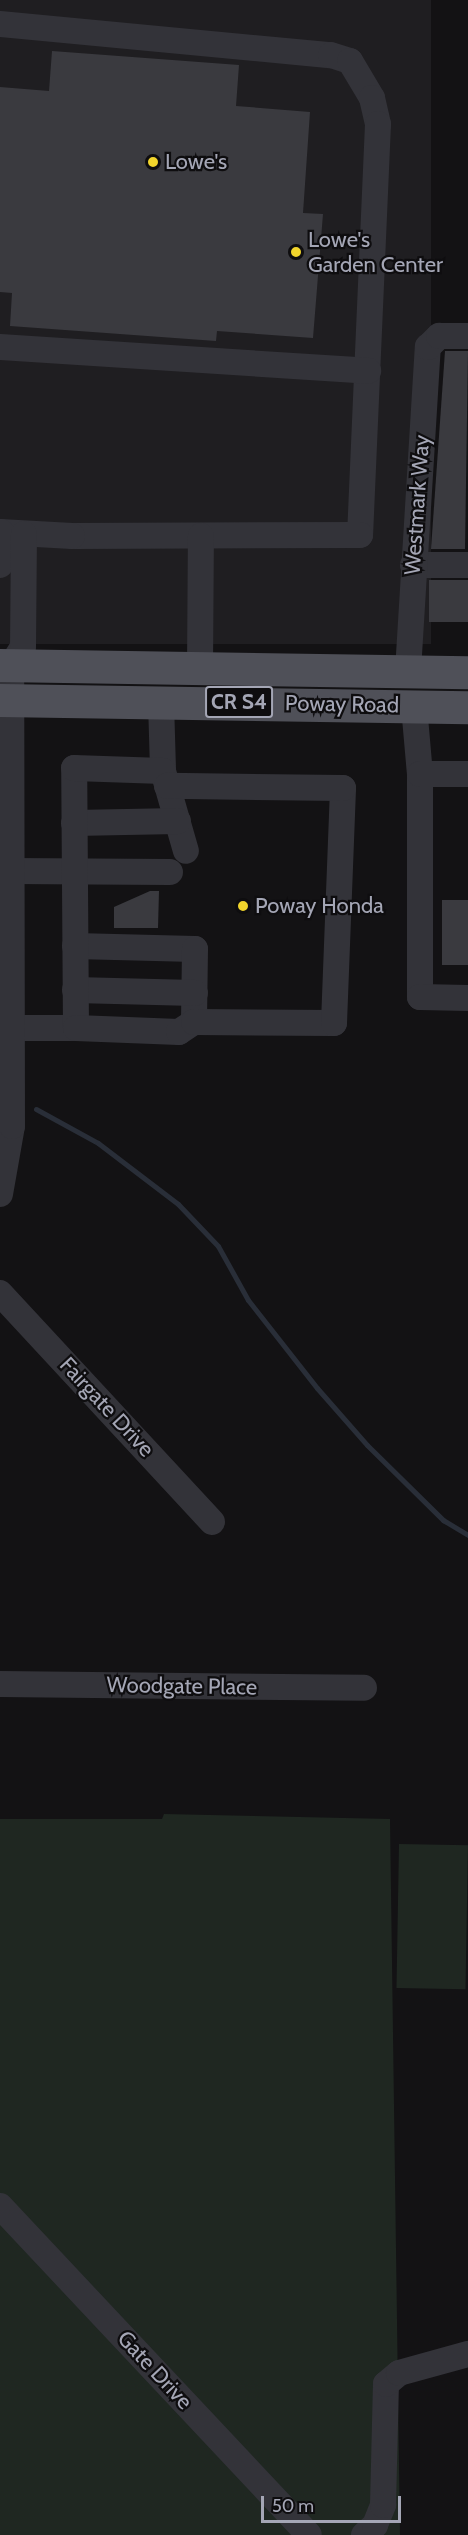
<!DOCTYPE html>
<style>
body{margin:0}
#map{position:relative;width:468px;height:2535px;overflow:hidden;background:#131214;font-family:Cabin,sans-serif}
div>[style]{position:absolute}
.built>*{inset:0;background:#1f1e21;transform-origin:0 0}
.green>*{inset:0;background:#1f2721;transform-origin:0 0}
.stream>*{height:5px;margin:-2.5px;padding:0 2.5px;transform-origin:2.5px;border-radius:2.5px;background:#292e38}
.building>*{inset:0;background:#3a3a3f;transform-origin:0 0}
.minor>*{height:26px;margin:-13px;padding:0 13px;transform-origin:13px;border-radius:13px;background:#333339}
.major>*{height:33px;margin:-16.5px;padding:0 16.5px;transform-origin:16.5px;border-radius:16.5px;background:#4f5058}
.dots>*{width:16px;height:16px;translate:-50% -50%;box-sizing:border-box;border:3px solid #0e0d0f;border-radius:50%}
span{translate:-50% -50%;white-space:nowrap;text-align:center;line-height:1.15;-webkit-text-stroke:4.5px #0e0d0f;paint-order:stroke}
.shield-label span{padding:2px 4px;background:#0e0d0f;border:2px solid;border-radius:4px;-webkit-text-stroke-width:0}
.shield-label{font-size:21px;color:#a4a6b5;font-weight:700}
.poi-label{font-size:22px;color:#a4a6b5}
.left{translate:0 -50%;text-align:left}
.street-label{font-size:22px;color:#a4a6b5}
.scale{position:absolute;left:261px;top:2496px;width:140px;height:27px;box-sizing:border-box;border:3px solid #a4a6b5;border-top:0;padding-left:8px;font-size:18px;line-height:21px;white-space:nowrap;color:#a4a6b5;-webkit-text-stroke:4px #0e0d0f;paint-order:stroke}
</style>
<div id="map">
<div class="built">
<div style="left:0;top:0;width:431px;height:644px"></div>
</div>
<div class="green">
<div style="clip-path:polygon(164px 1814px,390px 1819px,400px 2535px,0 2535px,0 1819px,162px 1819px)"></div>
<div style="left:399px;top:1844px;width:69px;height:144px;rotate:1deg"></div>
</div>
<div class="stream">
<div style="left:36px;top:1109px;width:71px;rotate:28.7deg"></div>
<div style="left:98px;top:1143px;width:101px;rotate:37.3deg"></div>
<div style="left:178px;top:1204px;width:58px;rotate:46.4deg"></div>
<div style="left:218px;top:1246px;width:62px;rotate:60.9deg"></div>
<div style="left:248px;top:1300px;width:112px;rotate:51.9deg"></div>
<div style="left:317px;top:1388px;width:76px;rotate:48.7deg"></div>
<div style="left:367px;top:1445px;width:107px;rotate:44.6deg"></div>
<div style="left:443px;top:1520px;width:29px;rotate:31deg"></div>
</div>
<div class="building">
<div style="clip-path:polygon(52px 51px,239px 65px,236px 106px,310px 112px,303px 213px,323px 214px,313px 338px,217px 331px,216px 341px,10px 326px,12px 293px,0 292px,0 87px,49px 91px)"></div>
<div style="clip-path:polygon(445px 351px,468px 351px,465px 549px,431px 549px)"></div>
<div style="left:429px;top:580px;width:39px;height:42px"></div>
<div style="clip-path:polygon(150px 891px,159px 891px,158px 928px,114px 928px,114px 907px)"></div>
<div style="left:442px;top:900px;width:26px;height:65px"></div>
</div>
<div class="minor">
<div style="left:0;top:24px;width:332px;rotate:5.4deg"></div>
<div style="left:331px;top:55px;width:20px;rotate:18deg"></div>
<div style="left:350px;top:61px;width:43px;rotate:59.3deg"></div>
<div style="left:372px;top:98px;width:27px;rotate:77deg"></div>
<div style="left:378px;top:124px;width:411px;rotate:92.5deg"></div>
<div style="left:360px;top:535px;width:288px;rotate:179.8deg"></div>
<div style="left:72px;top:536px;width:72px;rotate:-176.8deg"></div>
<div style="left:0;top:347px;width:369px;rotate:3.7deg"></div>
<div style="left:0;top:565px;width:33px;rotate:-88deg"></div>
<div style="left:413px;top:565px;width:55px"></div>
<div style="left:11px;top:666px;width:22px;rotate:-58deg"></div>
<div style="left:23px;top:647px;width:113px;rotate:-89.5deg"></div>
<div style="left:200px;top:668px;width:132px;rotate:-89.6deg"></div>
<div style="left:408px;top:671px;width:325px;rotate:-86.5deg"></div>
<div style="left:428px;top:347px;width:16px;rotate:-45deg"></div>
<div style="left:439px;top:336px;width:29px"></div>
<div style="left:161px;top:702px;width:69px;rotate:88.3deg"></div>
<div style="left:163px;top:771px;width:83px;rotate:74deg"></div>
<div style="left:414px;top:706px;width:68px;rotate:85deg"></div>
<div style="left:420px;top:774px;width:223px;rotate:90deg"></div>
<div style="left:420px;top:997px;width:48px;rotate:1.2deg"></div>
<div style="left:420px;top:774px;width:48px"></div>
<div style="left:74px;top:823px;width:104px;rotate:-1.1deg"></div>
<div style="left:11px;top:871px;width:159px;rotate:0.4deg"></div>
<div style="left:75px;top:946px;width:120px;rotate:1.4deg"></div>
<div style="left:195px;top:949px;width:73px;rotate:90.8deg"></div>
<div style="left:75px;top:990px;width:120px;rotate:1.4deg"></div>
<div style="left:12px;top:1028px;width:64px"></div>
<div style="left:76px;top:1028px;width:260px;rotate:-90.4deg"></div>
<div style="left:74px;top:768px;width:89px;rotate:1.9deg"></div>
<div style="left:76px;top:1028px;width:103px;rotate:2.2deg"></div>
<div style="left:179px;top:1032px;width:18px;rotate:-34deg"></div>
<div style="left:194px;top:1022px;width:140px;rotate:0.4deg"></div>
<div style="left:334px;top:1023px;width:235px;rotate:-87.8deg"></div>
<div style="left:343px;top:788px;width:176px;rotate:-179.3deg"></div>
<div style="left:0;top:1194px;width:69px;rotate:-80deg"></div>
<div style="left:12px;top:1126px;width:460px;rotate:-90.1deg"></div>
<div style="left:0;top:1293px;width:312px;rotate:47.2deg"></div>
<div style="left:0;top:1684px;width:364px;rotate:0.6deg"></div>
<div style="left:0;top:2206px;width:451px;rotate:46.8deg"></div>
<div style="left:364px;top:2535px;width:15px;rotate:-42deg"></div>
<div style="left:375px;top:2525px;width:22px;rotate:-68deg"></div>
<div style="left:383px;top:2505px;width:121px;rotate:-88.6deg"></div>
<div style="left:386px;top:2384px;width:17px;rotate:-40deg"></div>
<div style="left:399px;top:2373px;width:72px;rotate:-15.4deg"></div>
</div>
<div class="major">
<div style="left:0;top:665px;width:468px;rotate:0.9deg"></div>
<div style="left:0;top:700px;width:468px;rotate:0.9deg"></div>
</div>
<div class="dots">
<div style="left:153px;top:162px;background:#f2d52c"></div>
<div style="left:296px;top:252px;background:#f2d52c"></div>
<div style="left:243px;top:906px;background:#f2d52c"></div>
</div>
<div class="shield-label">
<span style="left:239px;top:702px">CR S4</span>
</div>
<div class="poi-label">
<span class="left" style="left:165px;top:162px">Lowe's</span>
<span class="left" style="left:308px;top:252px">Lowe's<br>Garden Center</span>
<span class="left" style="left:255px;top:906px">Poway Honda</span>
</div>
<div class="street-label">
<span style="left:417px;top:505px;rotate:-86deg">Westmark Way</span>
<span style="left:342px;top:704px;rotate:1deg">Poway Road</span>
<span style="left:107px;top:1407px;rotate:47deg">Fairgate Drive</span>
<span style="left:182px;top:1686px;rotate:1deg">Woodgate Place</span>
<span style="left:155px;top:2370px;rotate:47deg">Gate Drive</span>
</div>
<div class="scale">50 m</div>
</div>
